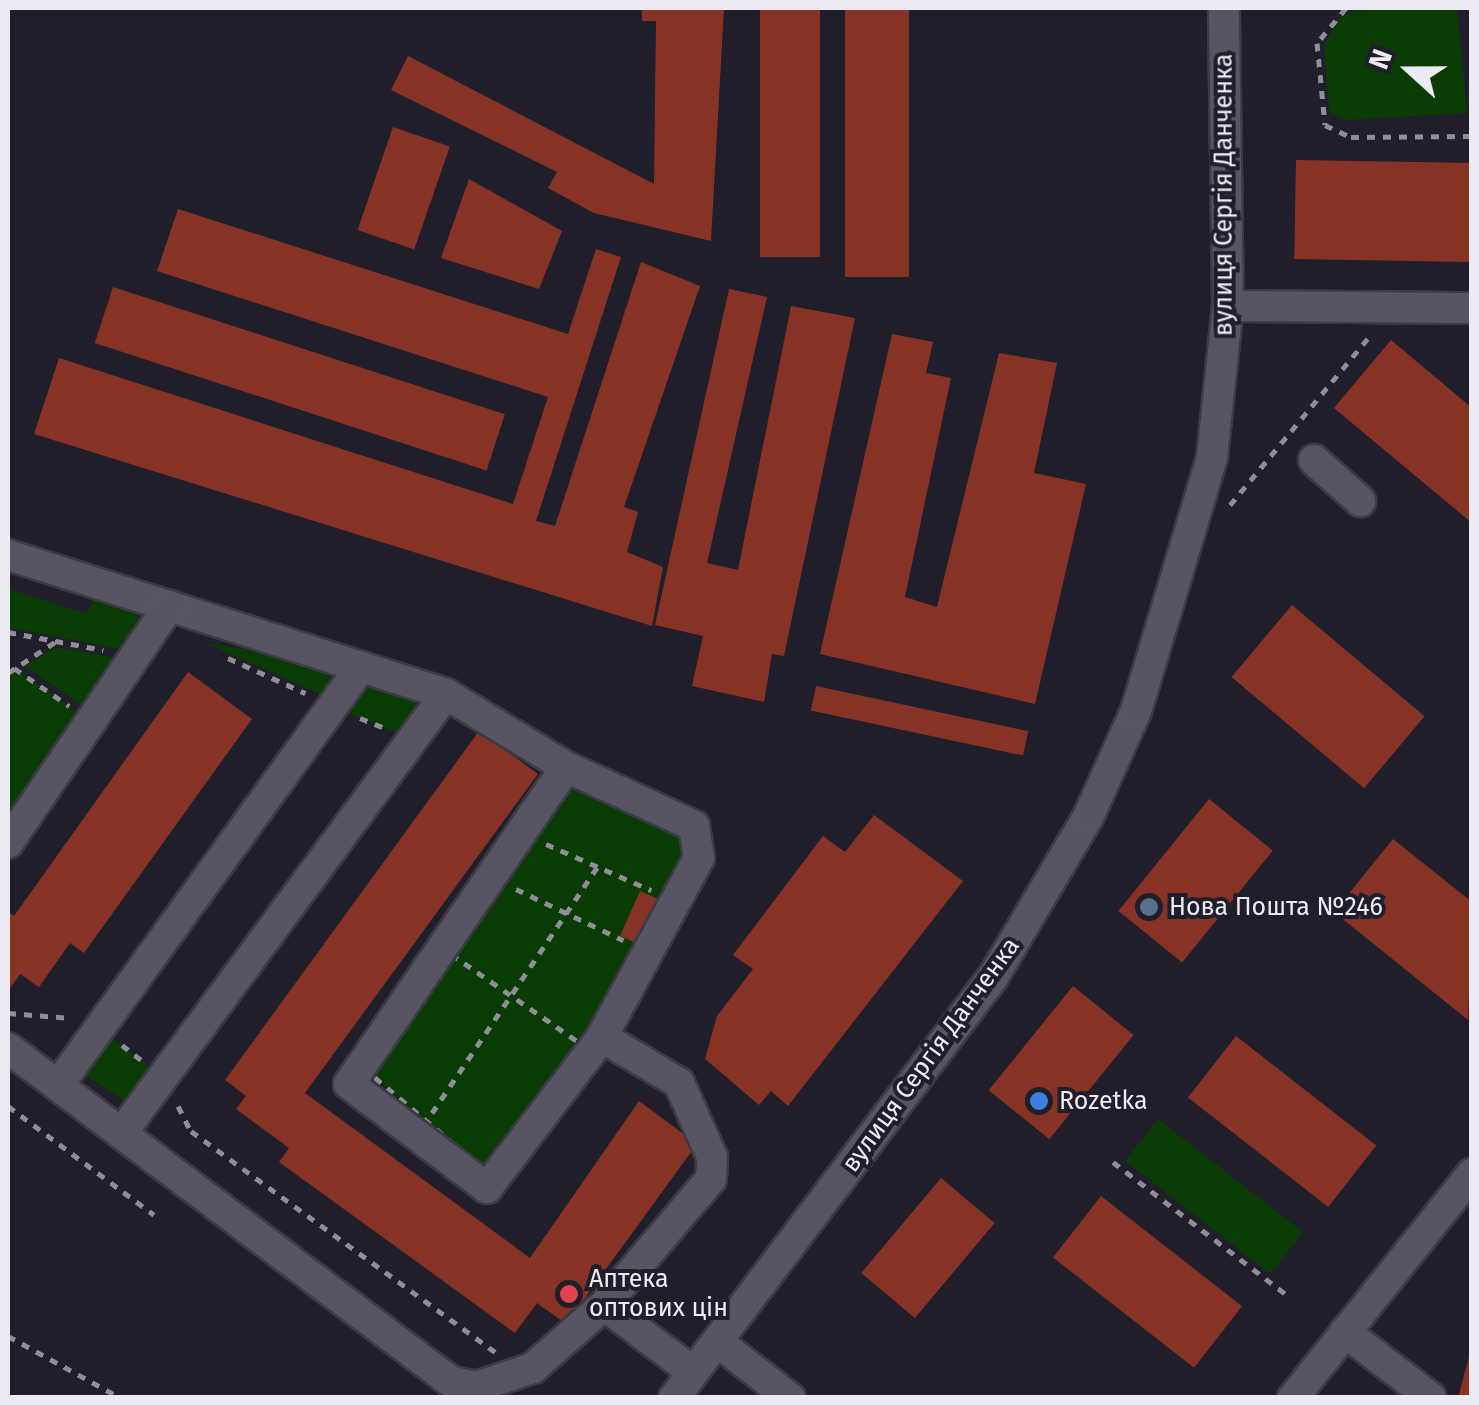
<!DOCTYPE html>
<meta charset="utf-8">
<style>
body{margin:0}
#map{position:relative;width:1479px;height:1405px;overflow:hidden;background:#201e2b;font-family:"Fira Sans",sans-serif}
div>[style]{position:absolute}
.green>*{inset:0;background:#093c03;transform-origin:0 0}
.building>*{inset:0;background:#863326;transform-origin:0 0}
.path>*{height:5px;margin-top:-2.5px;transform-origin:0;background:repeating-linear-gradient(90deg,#8f8d98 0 8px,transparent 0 16px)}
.roads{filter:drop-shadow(2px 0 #3c3a44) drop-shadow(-2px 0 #3c3a44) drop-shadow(0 2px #3c3a44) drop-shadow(0 -2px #3c3a44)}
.minor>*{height:30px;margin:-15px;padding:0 15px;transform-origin:15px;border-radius:15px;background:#575563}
.dots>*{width:28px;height:28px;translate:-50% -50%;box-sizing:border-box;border:5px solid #201e2b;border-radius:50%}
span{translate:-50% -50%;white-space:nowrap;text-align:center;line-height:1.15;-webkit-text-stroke:8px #201e2b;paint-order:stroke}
.street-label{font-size:25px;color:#ecebf4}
.poi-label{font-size:25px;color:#ecebf4}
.left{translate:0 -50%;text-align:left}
.frame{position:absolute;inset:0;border:10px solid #ecebf4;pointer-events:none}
.north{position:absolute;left:1359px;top:20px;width:100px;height:100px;-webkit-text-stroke:8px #201e2b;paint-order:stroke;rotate:291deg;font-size:28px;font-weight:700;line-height:40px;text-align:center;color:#ecebf4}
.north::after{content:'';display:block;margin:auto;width:35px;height:45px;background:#ecebf4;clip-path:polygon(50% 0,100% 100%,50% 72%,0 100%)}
</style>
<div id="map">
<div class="green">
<div style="clip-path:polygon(1457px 8px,1467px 113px,1345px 120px,1329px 111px,1324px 47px,1338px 20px,1352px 11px)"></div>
<div style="clip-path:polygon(8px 589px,87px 614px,94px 599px,137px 613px,140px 623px,119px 649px,8px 627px)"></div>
<div style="clip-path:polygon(206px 643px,318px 661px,332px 680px,322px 695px)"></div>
<div style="clip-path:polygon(56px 647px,118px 658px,83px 706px,25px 666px)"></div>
<div style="clip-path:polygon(14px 668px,79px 713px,8px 818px,8px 673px)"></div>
<div style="clip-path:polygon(372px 678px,426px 695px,407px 737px,343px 711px)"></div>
<div style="clip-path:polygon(568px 780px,694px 841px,665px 902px,640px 892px,621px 935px,638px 943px,583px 1045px,493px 1164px,479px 1165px,372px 1075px)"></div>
<div style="clip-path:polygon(105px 1033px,159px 1073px,137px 1098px,125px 1102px,83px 1073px)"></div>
<div style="left:1158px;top:1119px;width:184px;height:53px;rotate:38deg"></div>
</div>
<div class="building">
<div style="clip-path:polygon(642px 8px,724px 8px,711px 241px,594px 213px,548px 188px,557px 172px,391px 90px,408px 56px,654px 184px,656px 21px,642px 21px)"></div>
<div style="left:760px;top:8px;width:60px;height:249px"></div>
<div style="left:845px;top:8px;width:64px;height:269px"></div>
<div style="left:393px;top:127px;width:60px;height:109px;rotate:19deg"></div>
<div style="left:1296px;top:160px;width:176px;height:99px;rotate:1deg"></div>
<div style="clip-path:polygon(469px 179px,562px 231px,539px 289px,441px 258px)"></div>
<div style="clip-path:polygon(178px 209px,568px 334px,596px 249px,621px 257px,536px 521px,555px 526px,641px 262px,700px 286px,624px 507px,638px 512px,627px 552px,663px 567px,652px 626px,34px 434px,59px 358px,513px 504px,548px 397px,157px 271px)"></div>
<div style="left:113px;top:287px;width:412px;height:59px;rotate:18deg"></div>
<div style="clip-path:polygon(729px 289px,767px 297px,707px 563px,738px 570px,791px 306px,855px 318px,784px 656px,772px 654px,764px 702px,692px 686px,703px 636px,655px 625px)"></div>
<div style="clip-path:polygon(892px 334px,933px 342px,926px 373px,951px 378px,905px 597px,937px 607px,999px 353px,1057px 363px,1034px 473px,1086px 484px,1035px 704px,820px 654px)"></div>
<div style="clip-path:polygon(1391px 340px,1472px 408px,1472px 523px,1334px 408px)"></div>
<div style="left:1292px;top:605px;width:173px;height:94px;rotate:40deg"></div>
<div style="clip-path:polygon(188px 672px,252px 719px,84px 953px,70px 943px,39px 987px,20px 974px,8px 991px,8px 912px,14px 916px)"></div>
<div style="left:816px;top:686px;width:217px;height:25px;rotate:12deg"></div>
<div style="clip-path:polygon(479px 731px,538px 774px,305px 1093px,530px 1258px,639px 1101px,697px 1144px,566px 1324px,537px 1303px,515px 1333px,279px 1162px,289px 1148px,236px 1109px,246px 1096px,225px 1080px)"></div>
<div style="left:1209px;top:799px;width:82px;height:144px;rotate:39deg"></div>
<div style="clip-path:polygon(874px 815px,963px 881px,788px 1106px,771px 1091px,759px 1105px,705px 1059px,717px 1016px,753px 969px,733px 955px,823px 836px,845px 852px)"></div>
<div style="clip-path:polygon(1393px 839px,1472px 902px,1468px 1020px,1334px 912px)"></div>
<div style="left:640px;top:891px;width:27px;height:49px;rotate:24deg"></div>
<div style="left:1073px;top:986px;width:78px;height:134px;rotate:39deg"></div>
<div style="left:1236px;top:1036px;width:178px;height:78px;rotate:38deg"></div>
<div style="left:941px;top:1178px;width:70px;height:124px;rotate:40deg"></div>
<div style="left:1101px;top:1196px;width:179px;height:78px;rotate:38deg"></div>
<div style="clip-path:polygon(1470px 1353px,1472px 1398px,1458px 1398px)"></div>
</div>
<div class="path">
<div style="left:1346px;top:8px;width:45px;rotate:129.6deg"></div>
<div style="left:1317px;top:43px;width:82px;rotate:84.4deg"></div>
<div style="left:1325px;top:125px;width:29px;rotate:25deg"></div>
<div style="left:1351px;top:137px;width:121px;rotate:-0.5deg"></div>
<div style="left:1230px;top:505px;width:218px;rotate:-50.4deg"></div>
<div style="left:8px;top:632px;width:97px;rotate:10.7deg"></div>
<div style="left:228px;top:658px;width:85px;rotate:24.4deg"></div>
<div style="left:14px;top:668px;width:67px;rotate:34.6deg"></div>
<div style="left:8px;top:673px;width:56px;rotate:-33.4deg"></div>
<div style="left:360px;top:718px;width:29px;rotate:22deg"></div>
<div style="left:546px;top:844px;width:115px;rotate:23.7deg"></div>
<div style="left:516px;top:889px;width:119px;rotate:25.5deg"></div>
<div style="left:451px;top:954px;width:160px;rotate:34.6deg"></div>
<div style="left:583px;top:1045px;width:149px;rotate:127.1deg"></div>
<div style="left:493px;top:1164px;width:14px;rotate:176deg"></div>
<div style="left:479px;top:1165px;width:140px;rotate:-139.9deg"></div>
<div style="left:372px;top:1075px;width:145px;rotate:-56.9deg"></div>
<div style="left:8px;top:1013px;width:64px;rotate:4.5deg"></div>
<div style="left:122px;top:1045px;width:24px;rotate:38deg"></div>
<div style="left:8px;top:1106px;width:182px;rotate:36.7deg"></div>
<div style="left:178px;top:1106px;width:28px;rotate:63deg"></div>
<div style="left:191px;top:1131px;width:376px;rotate:36deg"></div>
<div style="left:432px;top:1113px;width:298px;rotate:-56.1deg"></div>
<div style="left:1113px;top:1162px;width:220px;rotate:37.4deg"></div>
<div style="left:8px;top:1336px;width:129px;rotate:28.8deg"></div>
</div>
<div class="roads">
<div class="minor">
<div style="left:1228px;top:306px;width:244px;rotate:0.5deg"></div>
<div style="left:1314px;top:460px;width:62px;rotate:41.7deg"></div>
<div style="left:8px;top:555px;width:460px;rotate:17.6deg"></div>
<div style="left:446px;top:694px;width:140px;rotate:31.3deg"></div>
<div style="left:566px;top:767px;width:141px;rotate:24.7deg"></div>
<div style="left:694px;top:826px;width:32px;rotate:81deg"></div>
<div style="left:699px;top:858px;width:204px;rotate:118.5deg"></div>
<div style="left:602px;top:1037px;width:190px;rotate:127.3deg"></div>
<div style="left:487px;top:1188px;width:173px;rotate:-143deg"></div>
<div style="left:349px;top:1084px;width:384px;rotate:-55.6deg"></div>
<div style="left:8px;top:843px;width:287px;rotate:-55.8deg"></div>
<div style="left:8px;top:1048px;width:553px;rotate:36.99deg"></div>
<div style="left:450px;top:1381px;width:27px;rotate:13deg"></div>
<div style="left:476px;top:1387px;width:60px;rotate:-18.4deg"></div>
<div style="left:533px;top:1368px;width:95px;rotate:-41.6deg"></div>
<div style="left:604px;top:1305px;width:165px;rotate:-49.7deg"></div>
<div style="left:711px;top:1179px;width:22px;rotate:-87deg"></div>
<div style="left:712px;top:1157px;width:81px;rotate:-114deg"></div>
<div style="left:679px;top:1083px;width:90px;rotate:-149.1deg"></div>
<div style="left:59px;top:1084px;width:515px;rotate:-54.09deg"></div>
<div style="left:123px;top:1131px;width:543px;rotate:-53.53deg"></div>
<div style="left:604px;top:1305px;width:111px;rotate:37deg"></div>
<div style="left:1345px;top:1332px;width:108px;rotate:37.5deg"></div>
<div style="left:719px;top:1343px;width:90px;rotate:37.8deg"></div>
<div style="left:674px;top:1398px;width:528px;rotate:-52.85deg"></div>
<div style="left:993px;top:977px;width:188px;rotate:-59.3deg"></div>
<div style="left:1089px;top:815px;width:114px;rotate:-65.7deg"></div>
<div style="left:1136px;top:711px;width:265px;rotate:-73.3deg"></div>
<div style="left:1212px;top:457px;width:152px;rotate:-84deg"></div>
<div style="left:1228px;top:306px;width:298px;rotate:-90.8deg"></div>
<div style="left:1293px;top:1398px;width:287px;rotate:-51.4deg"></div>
</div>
</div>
<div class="dots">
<div style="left:1149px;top:907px;background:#5c6f8a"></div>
<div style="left:1039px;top:1101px;background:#3f7fe0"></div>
<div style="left:569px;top:1294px;background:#e0444e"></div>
</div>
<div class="street-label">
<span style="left:1224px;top:195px;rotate:-90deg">вулиця Сергія Данченка</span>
<span style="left:931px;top:1055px;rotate:-54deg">вулиця Сергія Данченка</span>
</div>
<div class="poi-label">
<span class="left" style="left:1169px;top:907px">Нова Пошта №246</span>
<span class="left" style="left:1059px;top:1101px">Rozetka</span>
<span class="left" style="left:589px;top:1294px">Аптека<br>оптових цін</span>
</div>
<div class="frame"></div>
<div class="north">N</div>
</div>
